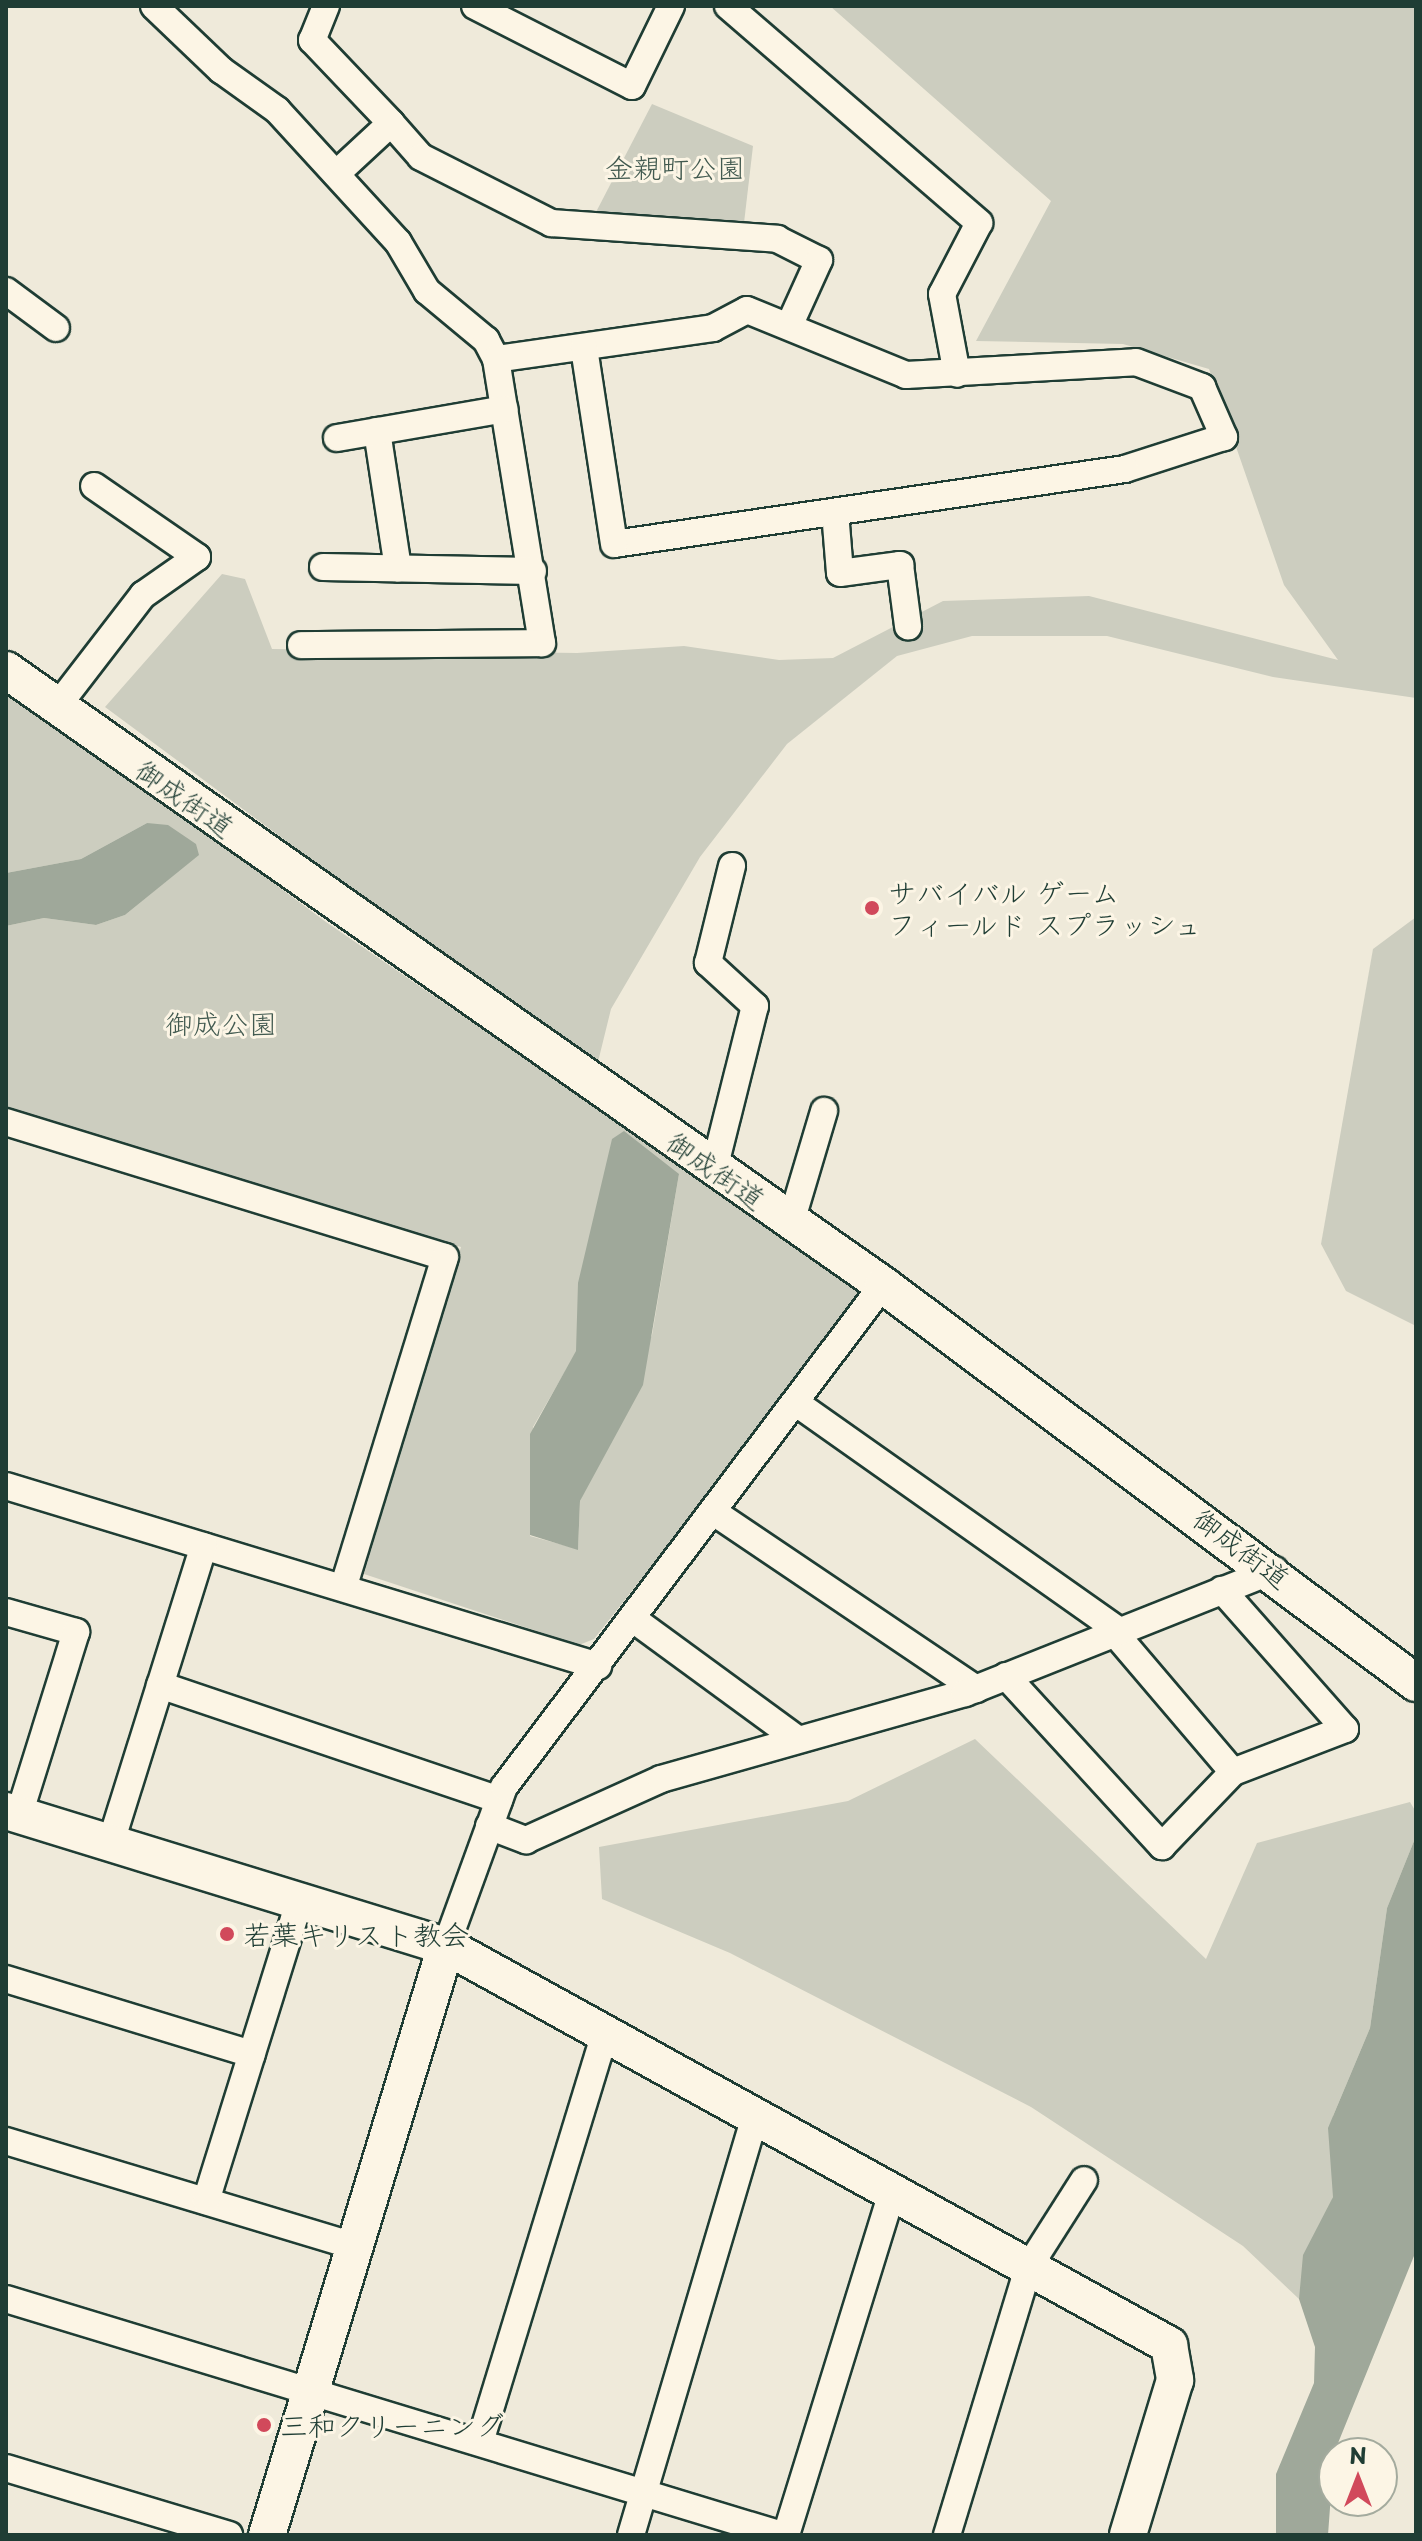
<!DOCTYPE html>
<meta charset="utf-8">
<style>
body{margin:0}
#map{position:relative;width:1422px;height:2541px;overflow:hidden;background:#efeada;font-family:"Playpen Sans","Klee One",sans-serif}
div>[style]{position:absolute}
.green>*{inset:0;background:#cccdbf}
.water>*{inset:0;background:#9fa89a}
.roads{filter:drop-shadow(2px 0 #1f3d34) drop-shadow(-2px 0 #1f3d34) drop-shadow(0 2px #1f3d34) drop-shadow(0 -2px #1f3d34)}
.street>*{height:26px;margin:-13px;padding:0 13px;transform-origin:13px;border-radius:13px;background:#fcf5e5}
.secondary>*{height:36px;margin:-18px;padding:0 18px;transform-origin:18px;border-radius:18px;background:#fcf5e5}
.dots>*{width:22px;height:22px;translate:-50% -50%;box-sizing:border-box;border:4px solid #fcf5e5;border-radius:50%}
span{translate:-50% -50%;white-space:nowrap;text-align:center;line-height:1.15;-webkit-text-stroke:6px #fcf5e5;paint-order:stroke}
.park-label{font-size:28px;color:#425a50}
.street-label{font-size:28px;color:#1f3d34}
.poi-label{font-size:28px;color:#1f3d34}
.left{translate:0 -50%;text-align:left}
.frame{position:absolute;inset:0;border:8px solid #1f3d34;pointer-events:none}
.north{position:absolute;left:1318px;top:2437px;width:80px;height:80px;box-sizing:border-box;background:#fcf5e5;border:2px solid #a4ab9e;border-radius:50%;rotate:0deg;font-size:22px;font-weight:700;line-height:32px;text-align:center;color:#1f3d34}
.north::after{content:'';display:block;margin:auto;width:28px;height:36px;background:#d1495b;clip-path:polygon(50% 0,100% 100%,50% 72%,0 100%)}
</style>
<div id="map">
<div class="green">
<div style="clip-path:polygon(830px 6px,1416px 6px,1416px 698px,1273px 677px,1107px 636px,972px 636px,897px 656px,787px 744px,700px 857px,611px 1009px,596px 1070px,105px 707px,222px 574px,245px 579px,272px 649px,577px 653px,684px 646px,779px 660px,833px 658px,943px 601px,1089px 596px,1338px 660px,1284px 585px,1209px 369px,1123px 344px,976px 341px,1051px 201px)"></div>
<div style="clip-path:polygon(652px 104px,753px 146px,744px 223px,595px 214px)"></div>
<div style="clip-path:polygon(evenodd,6px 684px,326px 922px,857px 1286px,862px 1299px,594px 1639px,579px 1645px,364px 1574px,461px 1247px,6px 1107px,6px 926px,44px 918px,96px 925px,125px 915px,198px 855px,147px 823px,81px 859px,6px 873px,6px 684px,679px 1174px,652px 1335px,580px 1501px,578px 1549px,530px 1536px,533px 1427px,679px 1174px)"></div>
<div style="clip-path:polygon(1416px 917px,1416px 1326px,1346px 1291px,1321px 1244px,1373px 949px)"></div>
<div style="clip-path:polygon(975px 1739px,1206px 1959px,1257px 1843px,1410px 1802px,1416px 1812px,1416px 1836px,1387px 1908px,1370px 2028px,1333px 2116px,1333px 2197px,1299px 2299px,1243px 2246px,1031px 2107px,730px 1953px,602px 1899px,599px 1847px,848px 1801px)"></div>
</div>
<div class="water">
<div style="clip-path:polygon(147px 823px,168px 825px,196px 844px,199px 855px,125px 915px,96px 925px,44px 918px,6px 926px,6px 873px,81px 859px)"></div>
<div style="clip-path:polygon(624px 1131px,679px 1174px,643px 1385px,580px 1501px,578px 1550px,530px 1535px,530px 1434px,576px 1351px,578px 1283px,612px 1139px)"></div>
<div style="clip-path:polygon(1416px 1836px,1416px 2251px,1334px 2453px,1328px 2535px,1276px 2535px,1276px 2474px,1314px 2383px,1315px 2347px,1299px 2299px,1303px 2255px,1333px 2197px,1328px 2128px,1370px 2028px,1387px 1908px)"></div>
</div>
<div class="roads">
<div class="street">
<div style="left:154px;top:6px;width:93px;rotate:43.7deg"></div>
<div style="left:221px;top:70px;width:69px;rotate:35.5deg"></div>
<div style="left:277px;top:110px;width:179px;rotate:47.5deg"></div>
<div style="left:398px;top:242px;width:57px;rotate:59.4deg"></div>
<div style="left:427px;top:291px;width:77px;rotate:39.7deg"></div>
<div style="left:486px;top:340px;width:21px;rotate:62deg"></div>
<div style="left:496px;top:359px;width:288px;rotate:80.8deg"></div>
<div style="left:542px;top:643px;width:241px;rotate:179.5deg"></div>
<div style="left:326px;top:6px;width:37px;rotate:112deg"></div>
<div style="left:312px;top:40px;width:115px;rotate:46.4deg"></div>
<div style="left:475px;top:6px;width:176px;rotate:27deg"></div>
<div style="left:632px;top:86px;width:89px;rotate:-64deg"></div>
<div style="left:728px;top:6px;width:332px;rotate:40.8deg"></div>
<div style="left:979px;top:223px;width:80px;rotate:117.5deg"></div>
<div style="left:942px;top:294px;width:81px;rotate:79.4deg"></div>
<div style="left:336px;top:174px;width:75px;rotate:-42.8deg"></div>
<div style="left:391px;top:123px;width:45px;rotate:48.6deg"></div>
<div style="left:421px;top:157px;width:146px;rotate:26.9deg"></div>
<div style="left:551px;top:223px;width:227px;rotate:4deg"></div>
<div style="left:777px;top:239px;width:47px;rotate:26.6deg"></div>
<div style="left:819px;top:260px;width:72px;rotate:114.4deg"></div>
<div style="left:6px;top:291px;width:62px;rotate:36.5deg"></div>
<div style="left:496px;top:359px;width:219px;rotate:-8.1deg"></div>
<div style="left:713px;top:328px;width:38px;rotate:-28deg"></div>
<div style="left:747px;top:310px;width:172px;rotate:22.2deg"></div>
<div style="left:906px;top:375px;width:230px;rotate:-3.2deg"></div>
<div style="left:1136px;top:362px;width:71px;rotate:20.7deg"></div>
<div style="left:1202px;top:387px;width:55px;rotate:66.3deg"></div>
<div style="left:1224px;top:437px;width:104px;rotate:162.1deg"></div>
<div style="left:1125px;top:469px;width:516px;rotate:171.65deg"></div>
<div style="left:614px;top:544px;width:199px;rotate:-98.7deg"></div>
<div style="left:377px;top:431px;width:139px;rotate:81.3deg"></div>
<div style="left:337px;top:438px;width:170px;rotate:-9.8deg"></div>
<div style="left:835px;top:512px;width:61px;rotate:85.3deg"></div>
<div style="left:840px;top:573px;width:61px;rotate:-7.6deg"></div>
<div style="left:900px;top:565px;width:62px;rotate:82.5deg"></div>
<div style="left:323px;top:567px;width:210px;rotate:1.1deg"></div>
<div style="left:59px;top:704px;width:138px;rotate:-52.4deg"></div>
<div style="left:143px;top:595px;width:66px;rotate:-35.1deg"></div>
<div style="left:197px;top:557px;width:125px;rotate:-145.4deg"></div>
<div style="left:6px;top:1122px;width:459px;rotate:17.1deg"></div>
<div style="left:445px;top:1257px;width:346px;rotate:107.1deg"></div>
<div style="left:714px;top:1169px;width:168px;rotate:-75.9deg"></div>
<div style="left:755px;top:1006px;width:64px;rotate:-137.5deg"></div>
<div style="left:708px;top:963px;width:100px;rotate:-76.1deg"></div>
<div style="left:791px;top:1222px;width:116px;rotate:-73.4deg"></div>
<div style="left:799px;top:1405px;width:390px;rotate:35.2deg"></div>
<div style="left:6px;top:1486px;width:619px;rotate:16.91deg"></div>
<div style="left:715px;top:1513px;width:315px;rotate:34deg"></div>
<div style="left:6px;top:1612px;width:73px;rotate:15.9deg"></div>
<div style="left:76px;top:1632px;width:192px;rotate:107.3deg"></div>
<div style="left:633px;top:1619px;width:203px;rotate:36.2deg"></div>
<div style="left:1113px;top:1631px;width:185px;rotate:49.6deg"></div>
<div style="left:1006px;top:1676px;width:231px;rotate:47.5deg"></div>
<div style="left:1162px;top:1846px;width:103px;rotate:-46.2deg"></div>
<div style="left:1233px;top:1772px;width:120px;rotate:-21deg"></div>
<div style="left:1345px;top:1729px;width:186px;rotate:-131.5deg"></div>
<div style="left:160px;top:1685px;width:358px;rotate:18.7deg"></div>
<div style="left:489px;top:1826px;width:40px;rotate:21deg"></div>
<div style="left:526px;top:1840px;width:148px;rotate:-24.3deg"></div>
<div style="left:661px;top:1779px;width:316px;rotate:-15.8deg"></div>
<div style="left:965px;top:1693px;width:333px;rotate:-21.7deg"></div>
<div style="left:111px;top:1842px;width:310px;rotate:-72.6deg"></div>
<div style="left:446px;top:1946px;width:169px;rotate:-70deg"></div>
<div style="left:504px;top:1787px;width:629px;rotate:-52.95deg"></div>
<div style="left:6px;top:1979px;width:257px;rotate:17deg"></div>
<div style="left:6px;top:2141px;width:366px;rotate:16.8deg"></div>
<div style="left:206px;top:2201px;width:315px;rotate:-72.7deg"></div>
<div style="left:6px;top:2299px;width:811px;rotate:16.92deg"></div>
<div style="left:480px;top:2442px;width:429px;rotate:-73deg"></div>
<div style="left:6px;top:2468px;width:233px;rotate:16.7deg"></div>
<div style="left:631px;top:2535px;width:436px;rotate:-73.5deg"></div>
<div style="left:786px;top:2535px;width:361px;rotate:-72.8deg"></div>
<div style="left:947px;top:2535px;width:279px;rotate:-73.1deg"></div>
<div style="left:1028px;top:2268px;width:104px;rotate:-57.5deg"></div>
</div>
<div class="secondary">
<div style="left:6px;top:670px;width:1071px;rotate:35.04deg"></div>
<div style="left:883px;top:1285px;width:665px;rotate:36.75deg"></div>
<div style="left:6px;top:1811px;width:460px;rotate:17.1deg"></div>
<div style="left:446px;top:1946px;width:826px;rotate:28.89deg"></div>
<div style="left:1169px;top:2345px;width:36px;rotate:80deg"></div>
<div style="left:1175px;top:2380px;width:162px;rotate:106.9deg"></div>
<div style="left:267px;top:2535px;width:616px;rotate:-73.1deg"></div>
</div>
</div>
<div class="dots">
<div style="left:872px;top:908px;background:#d1495b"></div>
<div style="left:227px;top:1934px;background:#d1495b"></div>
<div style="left:264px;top:2425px;background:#d1495b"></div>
</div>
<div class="park-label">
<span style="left:675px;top:167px">金親町公園</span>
<span style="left:221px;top:1023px">御成公園</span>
</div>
<div class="street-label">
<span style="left:185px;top:798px;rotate:35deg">御成街道</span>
<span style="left:716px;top:1170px;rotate:35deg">御成街道</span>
<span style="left:1242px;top:1548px;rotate:37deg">御成街道</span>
</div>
<div class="poi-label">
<span class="left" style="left:888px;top:908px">サバイバル ゲーム<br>フィールド スプラッシュ</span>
<span class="left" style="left:243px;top:1934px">若葉キリスト教会</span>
<span class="left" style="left:280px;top:2425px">三和クリーニング</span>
</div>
<div class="frame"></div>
<div class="north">N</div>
</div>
